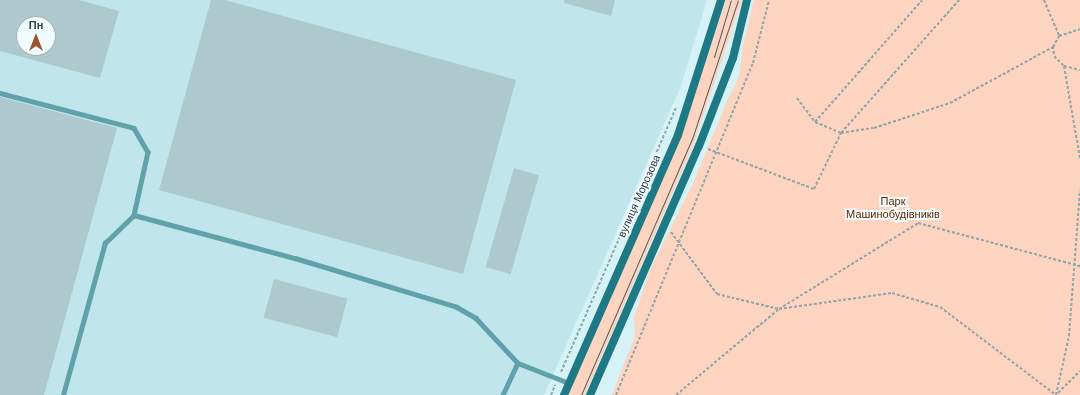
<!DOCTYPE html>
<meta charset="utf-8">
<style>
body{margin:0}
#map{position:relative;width:1080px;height:395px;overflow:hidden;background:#d5f2f6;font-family:Helvetica,sans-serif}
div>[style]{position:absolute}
.built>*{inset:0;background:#c0e5eb}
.green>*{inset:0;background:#fdd4c0}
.building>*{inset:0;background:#adc9cd;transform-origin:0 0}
.path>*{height:2px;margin-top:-1px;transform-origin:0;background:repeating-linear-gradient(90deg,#91a6a9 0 3px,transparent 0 5px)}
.lane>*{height:4.5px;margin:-2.25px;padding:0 2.25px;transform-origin:2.25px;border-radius:2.25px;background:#60a1ab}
.secondary>*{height:8px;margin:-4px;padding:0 4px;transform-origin:4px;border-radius:4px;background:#1f7985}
.tram>*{height:1px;margin:-0.5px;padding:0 0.5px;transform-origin:0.5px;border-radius:0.5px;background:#515f61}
span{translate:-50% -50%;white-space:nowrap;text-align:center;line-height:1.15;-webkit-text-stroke:4px #f0fbfd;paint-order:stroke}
.street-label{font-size:11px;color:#313c3d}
.park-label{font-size:11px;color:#642901}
.north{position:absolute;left:16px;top:16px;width:40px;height:40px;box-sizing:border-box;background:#f0fbfd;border:1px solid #a4afb0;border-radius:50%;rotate:0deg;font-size:11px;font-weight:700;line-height:16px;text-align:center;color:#313c3d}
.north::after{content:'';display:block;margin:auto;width:14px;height:18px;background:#9a532c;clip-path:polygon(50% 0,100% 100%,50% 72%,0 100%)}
</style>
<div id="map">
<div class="built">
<div style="clip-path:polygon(evenodd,0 0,707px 0,681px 86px,544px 395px,0 395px,0 0,24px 24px,48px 24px,48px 48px,24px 48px,24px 24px)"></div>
</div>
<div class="green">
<div style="clip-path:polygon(726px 0,742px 0,693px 146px,585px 395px,568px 395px,680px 141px)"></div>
<div style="clip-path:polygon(754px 0,1080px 0,1080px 395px,612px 395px,635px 336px,634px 317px,650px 270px,694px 181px,727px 101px,739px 77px,743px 45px)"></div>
</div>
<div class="building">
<div style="clip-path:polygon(evenodd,0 0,79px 0,119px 11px,100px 78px,0 51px,0 0,24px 24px,48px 24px,48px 48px,24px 48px,24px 24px)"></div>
<div style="clip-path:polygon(211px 0,225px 0,516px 80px,463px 274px,159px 190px)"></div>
<div style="clip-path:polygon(564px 0,615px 0,611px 16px,564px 3px)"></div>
<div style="clip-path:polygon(0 97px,117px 128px,44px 395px,0 395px)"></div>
<div style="left:514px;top:168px;width:26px;height:103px;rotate:16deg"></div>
<div style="left:274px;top:279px;width:76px;height:40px;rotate:15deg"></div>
</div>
<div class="path">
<div style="left:1044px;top:0;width:39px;rotate:67deg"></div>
<div style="left:1053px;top:46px;width:10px;rotate:84deg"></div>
<div style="left:1054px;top:56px;width:14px;rotate:45deg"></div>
<div style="left:1064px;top:66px;width:94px;rotate:80.2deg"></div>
<div style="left:1064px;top:66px;width:16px;rotate:14deg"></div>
<div style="left:797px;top:98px;width:30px;rotate:53deg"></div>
<div style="left:815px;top:122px;width:28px;rotate:23deg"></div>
<div style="left:841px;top:133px;width:33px;rotate:-9deg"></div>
<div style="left:874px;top:128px;width:80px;rotate:-18.2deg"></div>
<div style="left:950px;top:103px;width:117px;rotate:-28.5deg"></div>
<div style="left:1053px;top:47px;width:13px;rotate:-61deg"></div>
<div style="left:1059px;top:36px;width:22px;rotate:-18deg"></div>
<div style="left:815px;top:122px;width:162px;rotate:-48.7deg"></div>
<div style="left:708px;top:149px;width:113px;rotate:20.7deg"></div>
<div style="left:814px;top:189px;width:62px;rotate:-64.3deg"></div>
<div style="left:841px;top:133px;width:178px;rotate:-48.4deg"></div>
<div style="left:671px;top:232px;width:77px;rotate:53.4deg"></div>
<div style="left:717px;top:294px;width:64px;rotate:13.6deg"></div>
<div style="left:779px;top:309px;width:114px;rotate:-8.1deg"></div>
<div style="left:892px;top:293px;width:50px;rotate:16.3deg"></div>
<div style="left:940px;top:307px;width:146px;rotate:37.2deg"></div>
<div style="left:561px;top:372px;width:288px;rotate:-66.5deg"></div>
<div style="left:1058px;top:393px;width:31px;rotate:-45deg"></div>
<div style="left:551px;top:395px;width:11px;rotate:-68deg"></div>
<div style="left:616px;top:395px;width:359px;rotate:-67.6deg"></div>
<div style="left:753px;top:63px;width:65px;rotate:-75.7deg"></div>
<div style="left:676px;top:395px;width:134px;rotate:-39.9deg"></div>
<div style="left:779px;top:309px;width:163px;rotate:-31.7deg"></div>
<div style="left:918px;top:223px;width:168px;rotate:14.9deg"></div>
<div style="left:1056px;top:395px;width:60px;rotate:-77.6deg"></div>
<div style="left:1069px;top:336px;width:146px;rotate:-85.7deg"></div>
</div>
<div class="lane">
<div style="left:0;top:93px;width:138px;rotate:14.6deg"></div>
<div style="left:134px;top:128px;width:28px;rotate:60deg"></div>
<div style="left:148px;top:152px;width:65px;rotate:102.5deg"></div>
<div style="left:518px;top:363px;width:55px;rotate:21.4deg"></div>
<div style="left:63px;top:395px;width:158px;rotate:-74.6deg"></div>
<div style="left:105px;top:243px;width:40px;rotate:-44deg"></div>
<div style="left:134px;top:215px;width:167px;rotate:15deg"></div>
<div style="left:295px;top:258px;width:169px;rotate:16.8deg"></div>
<div style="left:457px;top:307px;width:22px;rotate:30deg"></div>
<div style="left:476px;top:318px;width:62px;rotate:47deg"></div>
<div style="left:518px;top:363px;width:35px;rotate:115deg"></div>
</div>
<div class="secondary">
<div style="left:564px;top:395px;width:284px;rotate:-66.3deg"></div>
<div style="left:678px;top:135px;width:142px;rotate:-72.3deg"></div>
<div style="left:590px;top:395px;width:272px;rotate:-66.4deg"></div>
<div style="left:699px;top:146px;width:94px;rotate:-68.9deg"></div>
<div style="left:733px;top:58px;width:60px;rotate:-76.4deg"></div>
</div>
<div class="tram">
<div style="left:714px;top:57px;width:59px;rotate:-73.4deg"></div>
<div style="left:581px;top:395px;width:279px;rotate:-66.6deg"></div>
<div style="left:692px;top:139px;width:146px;rotate:-71.7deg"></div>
</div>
<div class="street-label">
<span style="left:639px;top:196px;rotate:-66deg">вулиця Морозова</span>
</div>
<div class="park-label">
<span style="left:893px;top:208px">Парк<br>Машинобудівників</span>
</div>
<div class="north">Пн</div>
</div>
